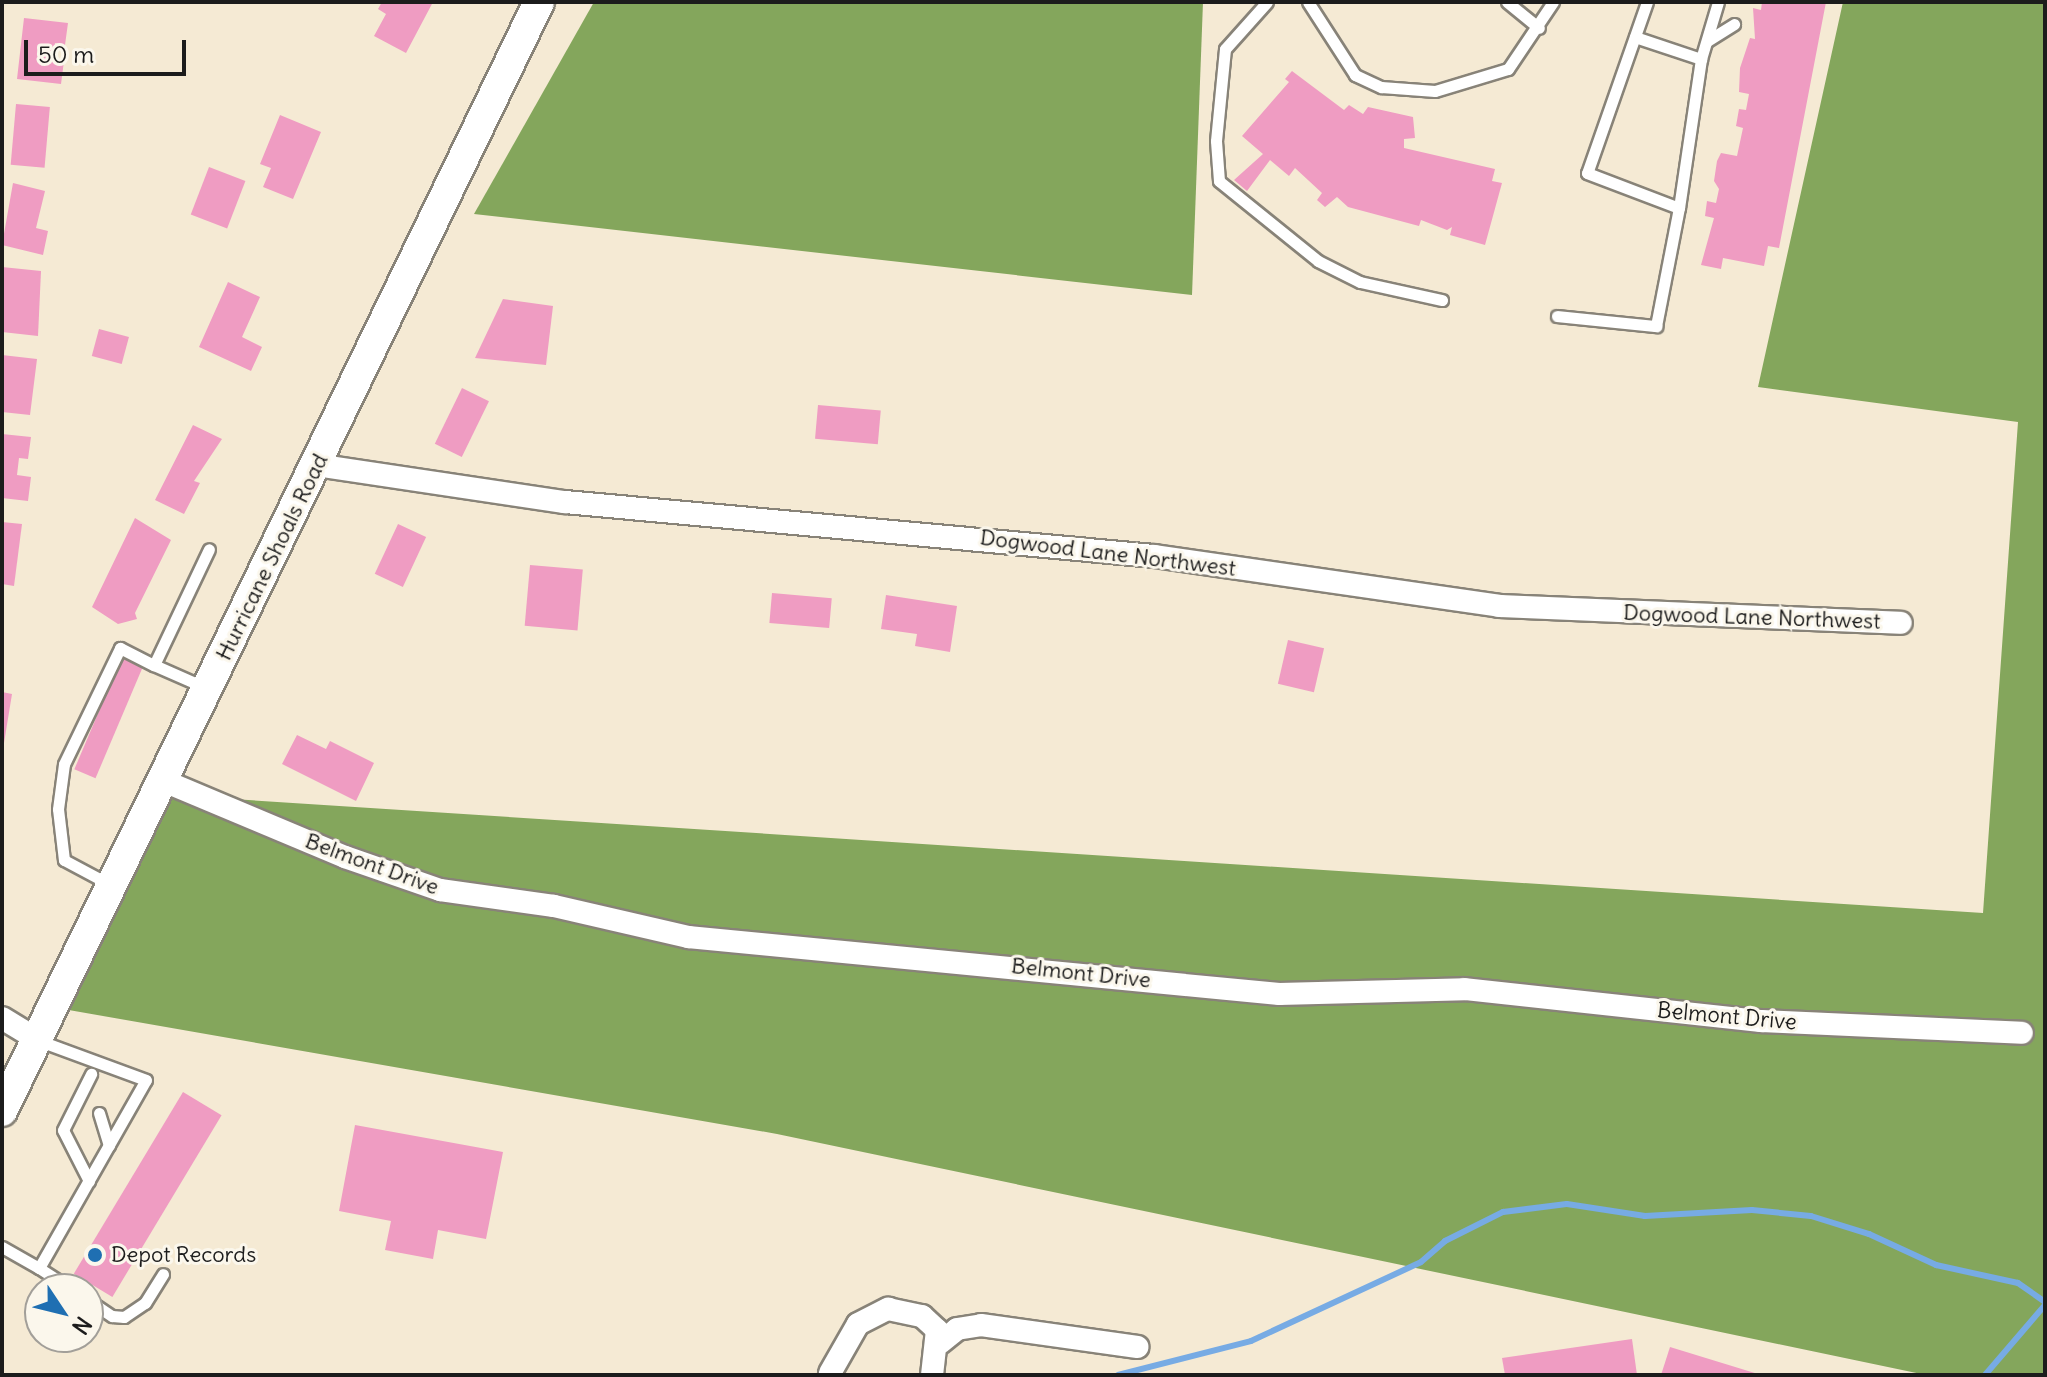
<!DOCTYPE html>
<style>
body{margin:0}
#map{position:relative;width:2047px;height:1377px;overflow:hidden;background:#f5ead4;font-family:Delius,sans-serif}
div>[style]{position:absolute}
.forest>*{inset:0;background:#84a65c}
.stream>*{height:6px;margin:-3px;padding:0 3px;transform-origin:3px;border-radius:3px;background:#77abe4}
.building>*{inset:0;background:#ef9cc2;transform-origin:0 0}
.roads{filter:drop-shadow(2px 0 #888378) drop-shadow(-2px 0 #888378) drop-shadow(0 2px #888378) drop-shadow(0 -2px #888378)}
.lane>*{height:11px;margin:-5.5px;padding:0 5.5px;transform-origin:5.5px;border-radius:5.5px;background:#fff}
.street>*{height:22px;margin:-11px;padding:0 11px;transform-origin:11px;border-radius:11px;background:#fff}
.secondary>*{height:30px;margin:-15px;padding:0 15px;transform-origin:15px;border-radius:15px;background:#fff}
.dots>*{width:22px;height:22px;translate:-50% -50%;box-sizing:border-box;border:4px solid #fbf7ec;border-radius:50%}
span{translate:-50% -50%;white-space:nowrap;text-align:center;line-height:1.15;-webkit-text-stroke:6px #fbf7ec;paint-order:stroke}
.street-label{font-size:22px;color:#1c1c1c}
.poi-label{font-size:22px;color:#1c1c1c}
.left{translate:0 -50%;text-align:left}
.frame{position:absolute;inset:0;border:4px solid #1c1c1c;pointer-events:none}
.north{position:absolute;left:24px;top:1273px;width:80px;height:80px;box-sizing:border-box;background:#fbf7ec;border:2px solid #a29f99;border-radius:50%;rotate:125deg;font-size:22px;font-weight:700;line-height:32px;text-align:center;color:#1c1c1c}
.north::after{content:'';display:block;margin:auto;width:28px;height:36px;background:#1f6fb2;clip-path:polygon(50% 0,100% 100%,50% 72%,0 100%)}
.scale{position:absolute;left:24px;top:40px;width:162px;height:36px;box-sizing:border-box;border:4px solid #1c1c1c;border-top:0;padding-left:10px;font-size:24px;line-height:28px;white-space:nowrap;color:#1c1c1c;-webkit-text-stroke:6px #fbf7ec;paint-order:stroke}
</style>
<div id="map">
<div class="forest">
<div style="clip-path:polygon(594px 2px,1203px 2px,1192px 295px,474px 214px)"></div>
<div style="clip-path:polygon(1843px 2px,2045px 2px,2045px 1375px,1926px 1375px,777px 1134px,63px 1009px,171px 795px,1983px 913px,2018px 422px,1758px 387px)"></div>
</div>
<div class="stream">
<div style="left:1118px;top:1375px;width:137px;rotate:-14.3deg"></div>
<div style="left:1251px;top:1341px;width:187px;rotate:-24.9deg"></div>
<div style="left:1421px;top:1262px;width:32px;rotate:-41deg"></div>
<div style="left:1445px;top:1241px;width:65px;rotate:-26.6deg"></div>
<div style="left:1503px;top:1212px;width:64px;rotate:-7.1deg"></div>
<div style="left:1567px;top:1204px;width:79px;rotate:8.7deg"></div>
<div style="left:1645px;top:1216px;width:107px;rotate:-3.2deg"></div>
<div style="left:1752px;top:1210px;width:59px;rotate:5.8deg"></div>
<div style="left:1811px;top:1216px;width:61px;rotate:17.2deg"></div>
<div style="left:1869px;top:1234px;width:74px;rotate:24.8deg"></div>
<div style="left:1936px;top:1265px;width:84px;rotate:12.4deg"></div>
<div style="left:2018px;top:1283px;width:33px;rotate:35deg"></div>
<div style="left:1985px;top:1375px;width:92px;rotate:-49.4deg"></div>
</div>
<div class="building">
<div style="clip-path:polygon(382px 2px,433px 2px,406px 53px,374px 36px,386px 14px,378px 9px)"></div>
<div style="clip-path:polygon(1762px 2px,1826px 2px,1779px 248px,1768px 246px,1764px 266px,1723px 258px,1721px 269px,1701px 265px,1714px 218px,1705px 216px,1707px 201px,1716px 203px,1719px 189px,1714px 181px,1717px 161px,1721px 153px,1737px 156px,1743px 128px,1736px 126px,1739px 109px,1746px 110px,1749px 94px,1739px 92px,1740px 68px,1750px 38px,1755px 39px,1753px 8px,1761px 10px)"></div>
<div style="clip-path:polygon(24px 18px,68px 23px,65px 45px,55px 43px,53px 59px,64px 61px,61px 84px,17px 79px)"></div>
<div style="clip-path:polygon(1292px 71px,1344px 110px,1349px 105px,1363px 114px,1368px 107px,1413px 117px,1415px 138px,1404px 139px,1404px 148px,1495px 169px,1492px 181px,1502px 183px,1485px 245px,1450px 235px,1452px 227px,1447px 230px,1421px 220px,1419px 226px,1348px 207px,1337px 197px,1325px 207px,1317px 200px,1322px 193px,1295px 168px,1289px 176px,1270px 160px,1247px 191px,1234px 180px,1263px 154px,1242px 136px,1289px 82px,1285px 79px)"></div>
<div style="left:16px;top:104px;width:34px;height:61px;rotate:5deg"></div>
<div style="clip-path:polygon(280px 115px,321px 132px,293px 199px,263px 187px,271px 168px,260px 164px)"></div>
<div style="left:209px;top:167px;width:39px;height:51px;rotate:21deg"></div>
<div style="clip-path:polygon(13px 183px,45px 191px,36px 228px,48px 231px,43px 255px,2px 245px)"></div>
<div style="clip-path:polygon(2px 267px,41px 271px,38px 336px,2px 332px)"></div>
<div style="clip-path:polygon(228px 282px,260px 297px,242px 337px,262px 347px,251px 371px,199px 347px)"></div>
<div style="clip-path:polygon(503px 299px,553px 306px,546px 365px,475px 358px)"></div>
<div style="left:99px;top:329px;width:31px;height:28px;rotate:15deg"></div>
<div style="clip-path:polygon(2px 355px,37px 359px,30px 415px,2px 412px)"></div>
<div style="left:462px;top:388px;width:30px;height:62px;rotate:26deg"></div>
<div style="left:818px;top:405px;width:63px;height:34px;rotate:5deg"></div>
<div style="clip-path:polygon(193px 425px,222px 439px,194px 481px,200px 483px,184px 514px,155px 500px)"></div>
<div style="clip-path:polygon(2px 434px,31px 437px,28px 459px,19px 458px,17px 475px,31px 477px,28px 501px,2px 498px)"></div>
<div style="clip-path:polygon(135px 518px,171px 540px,135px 613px,137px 619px,118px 624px,92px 607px)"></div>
<div style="clip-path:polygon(2px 522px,22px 524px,14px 586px,2px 584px)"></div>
<div style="left:398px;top:524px;width:31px;height:55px;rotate:25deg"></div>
<div style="left:530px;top:565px;width:53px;height:61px;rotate:5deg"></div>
<div style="left:772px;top:593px;width:60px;height:30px;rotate:5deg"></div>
<div style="clip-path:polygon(886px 595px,957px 606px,950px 652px,915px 646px,917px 634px,881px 629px)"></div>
<div style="left:1288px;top:640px;width:37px;height:45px;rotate:13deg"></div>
<div style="left:122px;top:657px;width:23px;height:122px;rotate:23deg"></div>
<div style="clip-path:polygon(2px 692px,12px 694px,4px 743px,2px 743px)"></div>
<div style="clip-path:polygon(297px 735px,326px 749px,330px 741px,374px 763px,356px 801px,282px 764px)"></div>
<div style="left:183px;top:1092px;width:45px;height:212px;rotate:31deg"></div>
<div style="clip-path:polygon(355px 1125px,503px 1152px,486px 1239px,438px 1230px,433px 1259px,385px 1250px,391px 1221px,339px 1211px)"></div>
<div style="clip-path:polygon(1632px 1339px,1637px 1375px,1505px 1375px,1502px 1358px)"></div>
<div style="clip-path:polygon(1670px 1347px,1758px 1374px,1758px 1375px,1661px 1375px)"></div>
</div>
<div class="roads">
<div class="lane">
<div style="left:1267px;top:2px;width:63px;rotate:131.8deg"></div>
<div style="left:1225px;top:49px;width:92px;rotate:95.6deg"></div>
<div style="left:1216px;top:141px;width:40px;rotate:85.7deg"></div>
<div style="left:1219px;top:181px;width:127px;rotate:38.9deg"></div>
<div style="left:1318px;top:261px;width:47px;rotate:26.6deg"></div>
<div style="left:1360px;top:282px;width:84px;rotate:12.4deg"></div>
<div style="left:1308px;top:2px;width:87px;rotate:57.2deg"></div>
<div style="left:1355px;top:75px;width:29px;rotate:25deg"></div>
<div style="left:1381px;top:87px;width:54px;rotate:4.2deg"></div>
<div style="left:1435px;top:91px;width:76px;rotate:-16.8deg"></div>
<div style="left:1508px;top:69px;width:81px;rotate:-56.1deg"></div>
<div style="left:1507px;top:2px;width:41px;rotate:39.1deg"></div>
<div style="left:1647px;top:2px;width:181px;rotate:109.3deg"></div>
<div style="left:1587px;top:173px;width:98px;rotate:20.8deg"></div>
<div style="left:1679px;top:208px;width:151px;rotate:-81.6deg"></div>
<div style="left:1701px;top:59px;width:59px;rotate:-73.4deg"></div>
<div style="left:1635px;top:37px;width:70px;rotate:18.4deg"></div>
<div style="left:1707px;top:41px;width:32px;rotate:-32deg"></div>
<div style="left:1557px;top:316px;width:100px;rotate:5.8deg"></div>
<div style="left:1656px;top:326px;width:120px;rotate:-79deg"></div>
<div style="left:204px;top:687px;width:55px;rotate:-156.3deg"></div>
<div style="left:154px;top:665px;width:128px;rotate:-64.6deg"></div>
<div style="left:109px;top:884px;width:51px;rotate:-151.9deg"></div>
<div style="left:64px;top:860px;width:51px;rotate:-96.7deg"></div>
<div style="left:58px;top:809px;width:45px;rotate:-82.4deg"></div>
<div style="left:64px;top:764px;width:129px;rotate:-64.2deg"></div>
<div style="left:120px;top:648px;width:38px;rotate:27deg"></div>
<div style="left:99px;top:1113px;width:34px;rotate:73deg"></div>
<div style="left:89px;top:1181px;width:57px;rotate:-117deg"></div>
<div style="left:63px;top:1130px;width:63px;rotate:-63.4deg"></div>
<div style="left:2px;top:1247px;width:43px;rotate:29.6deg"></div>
<div style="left:39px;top:1268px;width:216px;rotate:-60.4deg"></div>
<div style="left:146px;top:1080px;width:113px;rotate:-159.8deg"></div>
<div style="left:39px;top:1268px;width:38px;rotate:33deg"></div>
<div style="left:88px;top:1300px;width:29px;rotate:34deg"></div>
<div style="left:112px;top:1316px;width:12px;rotate:5deg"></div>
<div style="left:124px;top:1317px;width:25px;rotate:-34deg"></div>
<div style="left:145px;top:1303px;width:34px;rotate:-58deg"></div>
</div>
<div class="street">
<div style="left:316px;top:465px;width:252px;rotate:8.5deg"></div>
<div style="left:565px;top:502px;width:591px;rotate:5.24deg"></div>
<div style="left:1154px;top:556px;width:349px;rotate:8.2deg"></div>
<div style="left:1499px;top:606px;width:402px;rotate:2.4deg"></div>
<div style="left:164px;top:781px;width:196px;rotate:22.8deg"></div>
<div style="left:345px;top:857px;width:101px;rotate:19.2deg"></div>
<div style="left:440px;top:890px;width:115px;rotate:8deg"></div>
<div style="left:554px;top:906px;width:138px;rotate:13deg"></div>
<div style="left:688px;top:937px;width:594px;rotate:5.51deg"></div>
<div style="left:1279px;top:994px;width:186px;rotate:-1.5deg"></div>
<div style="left:1465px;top:989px;width:298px;rotate:6.2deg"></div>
<div style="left:1761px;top:1021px;width:261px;rotate:2.6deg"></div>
<div style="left:2px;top:1018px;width:44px;rotate:31.2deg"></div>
<div style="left:940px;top:1343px;width:22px;rotate:-39deg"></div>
<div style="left:957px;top:1329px;width:24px;rotate:-9deg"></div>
<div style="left:981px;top:1325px;width:158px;rotate:8deg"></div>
<div style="left:830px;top:1373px;width:56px;rotate:-60.3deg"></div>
<div style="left:858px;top:1324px;width:34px;rotate:-27deg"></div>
<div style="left:888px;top:1309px;width:35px;rotate:12deg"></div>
<div style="left:922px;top:1316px;width:21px;rotate:43deg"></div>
<div style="left:937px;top:1330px;width:45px;rotate:96.3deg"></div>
</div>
<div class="secondary">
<div style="left:2px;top:1111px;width:1232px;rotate:-64.16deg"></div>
</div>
</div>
<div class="dots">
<div style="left:95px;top:1255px;background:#1f6fb2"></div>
</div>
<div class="street-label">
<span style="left:1108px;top:553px;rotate:7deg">Dogwood Lane Northwest</span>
<span style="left:272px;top:557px;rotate:-64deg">Hurricane Shoals Road</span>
<span style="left:1752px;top:617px;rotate:2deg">Dogwood Lane Northwest</span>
<span style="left:372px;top:864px;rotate:20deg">Belmont Drive</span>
<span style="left:1081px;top:973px;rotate:6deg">Belmont Drive</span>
<span style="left:1727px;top:1016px;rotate:5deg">Belmont Drive</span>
</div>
<div class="poi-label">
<span class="left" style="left:111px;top:1255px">Depot Records</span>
</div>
<div class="frame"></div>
<div class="north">N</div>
<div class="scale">50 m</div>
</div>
